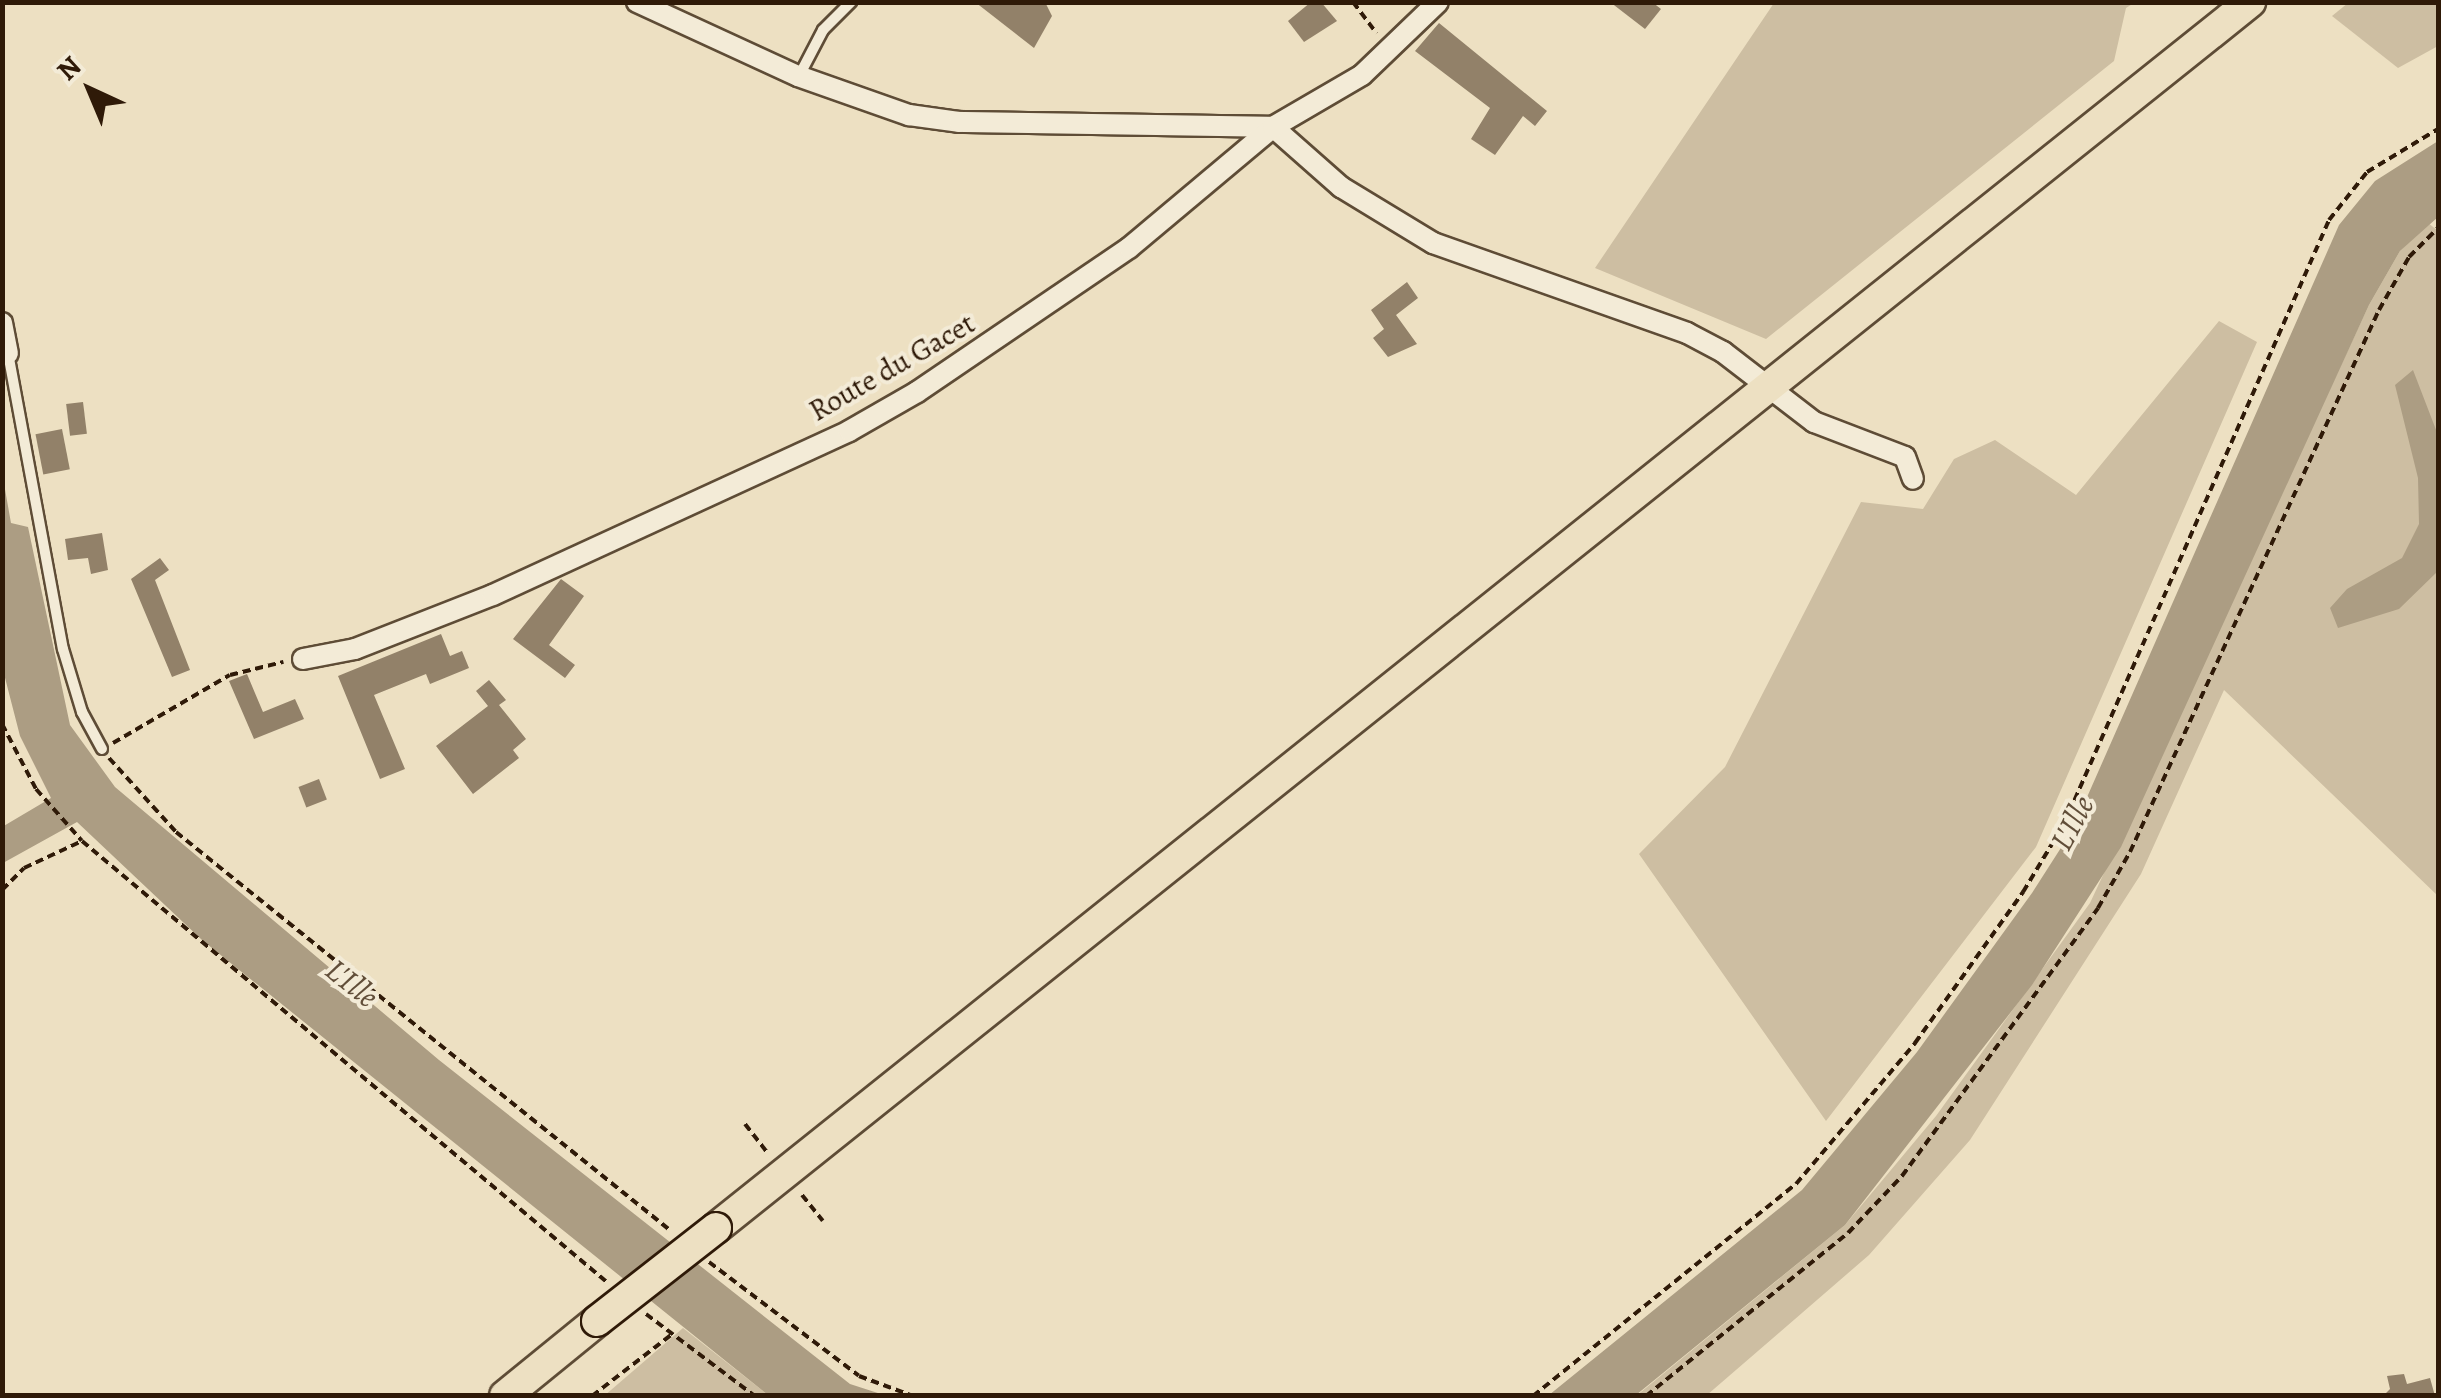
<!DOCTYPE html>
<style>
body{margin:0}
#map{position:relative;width:2441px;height:1398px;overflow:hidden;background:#ede0c2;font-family:Alegreya,serif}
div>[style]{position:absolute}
.green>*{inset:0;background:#cdbea2}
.water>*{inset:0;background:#ac9d83}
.building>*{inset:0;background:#928169;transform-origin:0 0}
.path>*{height:4px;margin-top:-2px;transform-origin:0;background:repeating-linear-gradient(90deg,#2f1a08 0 8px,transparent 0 13px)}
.roads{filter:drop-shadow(2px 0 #5e4c36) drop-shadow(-2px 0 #5e4c36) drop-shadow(0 2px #5e4c36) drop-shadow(0 -2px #5e4c36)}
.service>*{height:10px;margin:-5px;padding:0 5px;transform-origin:5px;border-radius:5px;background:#f3ebd7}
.minor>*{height:20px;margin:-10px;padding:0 10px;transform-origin:10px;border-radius:10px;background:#f3ebd7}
.primary>*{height:30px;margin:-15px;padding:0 15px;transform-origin:15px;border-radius:15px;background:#ede0c2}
.bridges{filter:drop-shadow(2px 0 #2f1a08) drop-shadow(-2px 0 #2f1a08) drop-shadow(0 2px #2f1a08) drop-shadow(0 -2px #2f1a08)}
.primary-bridge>*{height:30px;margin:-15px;padding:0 15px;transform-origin:15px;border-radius:15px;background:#ede0c2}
span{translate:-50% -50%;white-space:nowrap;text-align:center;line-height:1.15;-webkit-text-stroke:8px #f3ebd7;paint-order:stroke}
.street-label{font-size:30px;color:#2f1a08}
.water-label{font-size:32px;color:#614e39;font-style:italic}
.frame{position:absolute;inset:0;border:5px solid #2f1a08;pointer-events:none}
.north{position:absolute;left:40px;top:40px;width:100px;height:100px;-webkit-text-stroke:8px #f3ebd7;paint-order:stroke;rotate:316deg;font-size:28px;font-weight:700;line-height:40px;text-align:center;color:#2f1a08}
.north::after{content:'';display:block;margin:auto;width:35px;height:45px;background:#2f1a08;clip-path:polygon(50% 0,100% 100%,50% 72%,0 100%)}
</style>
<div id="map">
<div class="green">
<div style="clip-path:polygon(1774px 3px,1774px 2px,2134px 3px,2126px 8px,2114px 61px,1766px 339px,1595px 268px)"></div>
<div style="clip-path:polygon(2348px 3px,2438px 3px,2438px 46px,2398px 68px,2332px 16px)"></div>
<div style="clip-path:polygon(2427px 222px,2438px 231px,2438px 896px,2224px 690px,2141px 874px,1970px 1140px,1869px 1255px,1707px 1395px,1636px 1396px,1845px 1225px,1936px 1116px,2090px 903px,2369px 305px,2400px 251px)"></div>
<div style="clip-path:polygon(2219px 321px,2257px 342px,2036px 847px,1826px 1121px,1639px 854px,1725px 767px,1861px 502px,1923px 509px,1954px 459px,1995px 440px,2076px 495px)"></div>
<div style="clip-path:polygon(683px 1328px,768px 1395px,604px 1396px)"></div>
</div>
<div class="water">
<div style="clip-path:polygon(2438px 141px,2438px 217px,2400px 251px,2369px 305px,2121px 847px,2032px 985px,1845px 1225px,1636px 1395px,1549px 1395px,1802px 1190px,1917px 1052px,2032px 893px,2073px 829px,2339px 225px,2375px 181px)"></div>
<div style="clip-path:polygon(2413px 370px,2438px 435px,2438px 571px,2399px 609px,2338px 628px,2330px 608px,2347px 589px,2402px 558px,2419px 524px,2418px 478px,2395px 385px)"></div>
<div style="clip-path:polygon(3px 478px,11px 523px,28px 527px,70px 725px,115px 787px,439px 1060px,850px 1384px,884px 1395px,768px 1395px,202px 940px,77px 822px,3px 863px,2px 827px,51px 798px,20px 736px,3px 670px)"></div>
</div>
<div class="building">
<div style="clip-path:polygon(975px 2px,1045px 2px,1052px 16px,1034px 48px)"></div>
<div style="clip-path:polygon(1311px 2px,1321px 2px,1337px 21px,1304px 42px,1288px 21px)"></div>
<div style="clip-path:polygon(1610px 2px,1652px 2px,1661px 9px,1645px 29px)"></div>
<div style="clip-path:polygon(1439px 23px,1547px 111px,1535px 126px,1523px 116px,1495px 155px,1471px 139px,1490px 108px,1415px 51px)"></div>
<div style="clip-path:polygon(1407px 282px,1418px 298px,1396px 315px,1417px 344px,1388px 357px,1373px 338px,1384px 329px,1371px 310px)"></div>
<div style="left:83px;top:402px;width:32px;height:17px;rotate:83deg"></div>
<div style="left:62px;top:429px;width:41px;height:27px;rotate:79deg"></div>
<div style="clip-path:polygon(102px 533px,108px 570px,91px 574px,88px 558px,68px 560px,65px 539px)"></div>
<div style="clip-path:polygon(160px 558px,169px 570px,155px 580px,190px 670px,172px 677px,131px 579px)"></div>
<div style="clip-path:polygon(561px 579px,584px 596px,549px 645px,575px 665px,565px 678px,513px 639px)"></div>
<div style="clip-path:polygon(441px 634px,450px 656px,462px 651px,469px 668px,430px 684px,426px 674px,374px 695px,405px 769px,380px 779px,338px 676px)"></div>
<div style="clip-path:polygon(247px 674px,263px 712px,295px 699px,304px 719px,254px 739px,229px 681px)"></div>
<div style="clip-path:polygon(489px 680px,506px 700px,499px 705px,526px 739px,513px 750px,519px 758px,473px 794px,436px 746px,488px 706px,476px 691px)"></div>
<div style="left:319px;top:779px;width:22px;height:22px;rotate:69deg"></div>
<div style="clip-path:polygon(2404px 1374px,2407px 1384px,2430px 1378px,2435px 1396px,2383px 1396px,2390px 1389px,2387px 1376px)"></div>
</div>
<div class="path">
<div style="left:1353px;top:2px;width:39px;rotate:53deg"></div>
<div style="left:2px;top:724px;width:73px;rotate:62.4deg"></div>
<div style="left:36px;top:789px;width:69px;rotate:48.5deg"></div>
<div style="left:82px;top:841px;width:687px;rotate:40.04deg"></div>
<div style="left:113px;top:743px;width:135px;rotate:-30.2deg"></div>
<div style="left:230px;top:675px;width:55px;rotate:-13.8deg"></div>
<div style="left:109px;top:758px;width:100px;rotate:47.8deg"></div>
<div style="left:176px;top:832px;width:636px;rotate:38.87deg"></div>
<div style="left:2px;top:890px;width:31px;rotate:-45deg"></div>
<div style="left:24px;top:868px;width:64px;rotate:-25deg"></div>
<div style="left:745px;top:1124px;width:37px;rotate:52deg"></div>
<div style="left:802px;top:1195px;width:33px;rotate:51deg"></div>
<div style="left:709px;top:1262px;width:188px;rotate:37.2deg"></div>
<div style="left:859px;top:1376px;width:58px;rotate:20.3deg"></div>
<div style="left:646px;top:1314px;width:136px;rotate:37deg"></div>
<div style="left:592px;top:1396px;width:100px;rotate:-37.7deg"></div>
<div style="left:1533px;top:1396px;width:338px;rotate:-38.9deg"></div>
<div style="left:1796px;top:1184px;width:185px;rotate:-49.8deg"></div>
<div style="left:1915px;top:1043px;width:186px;rotate:-54.4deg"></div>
<div style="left:2023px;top:892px;width:79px;rotate:-58.9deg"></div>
<div style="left:2064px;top:824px;width:660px;rotate:-66.31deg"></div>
<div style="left:2329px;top:220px;width:61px;rotate:-51.6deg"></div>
<div style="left:2367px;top:172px;width:83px;rotate:-31.2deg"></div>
<div style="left:1646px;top:1396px;width:260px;rotate:-38.9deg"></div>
<div style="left:1848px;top:1233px;width:79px;rotate:-46.5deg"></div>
<div style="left:1902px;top:1176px;width:332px;rotate:-53.8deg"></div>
<div style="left:2098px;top:908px;width:64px;rotate:-60.3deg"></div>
<div style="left:2130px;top:852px;width:596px;rotate:-65.33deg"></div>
<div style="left:2379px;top:310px;width:61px;rotate:-60.5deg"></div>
<div style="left:2409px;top:257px;width:41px;rotate:-45deg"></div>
</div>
<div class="roads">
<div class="service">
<div style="left:799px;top:76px;width:52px;rotate:-62.4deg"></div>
<div style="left:823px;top:30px;width:40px;rotate:-45deg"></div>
<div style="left:8px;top:353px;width:301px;rotate:79.5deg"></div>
<div style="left:63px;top:649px;width:66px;rotate:73.2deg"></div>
<div style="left:82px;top:712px;width:42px;rotate:61.6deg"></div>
</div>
<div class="minor">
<div style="left:637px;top:2px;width:177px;rotate:24.7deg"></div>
<div style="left:798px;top:76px;width:118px;rotate:19.4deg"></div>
<div style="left:909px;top:115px;width:50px;rotate:8deg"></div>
<div style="left:959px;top:122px;width:314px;rotate:0.9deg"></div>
<div style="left:1273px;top:127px;width:91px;rotate:41.4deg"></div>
<div style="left:1341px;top:187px;width:108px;rotate:31.3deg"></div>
<div style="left:1433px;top:243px;width:269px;rotate:19.5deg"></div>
<div style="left:1687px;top:333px;width:41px;rotate:27.8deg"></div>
<div style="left:1723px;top:352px;width:115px;rotate:37.6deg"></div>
<div style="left:1814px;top:422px;width:97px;rotate:21deg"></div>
<div style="left:1905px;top:457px;width:23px;rotate:70deg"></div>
<div style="left:2px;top:323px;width:31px;rotate:79deg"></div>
<div style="left:303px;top:659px;width:53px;rotate:-10.9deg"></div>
<div style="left:355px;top:649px;width:148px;rotate:-21.4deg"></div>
<div style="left:493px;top:595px;width:392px;rotate:-24.7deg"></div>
<div style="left:849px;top:431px;width:78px;rotate:-29.8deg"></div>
<div style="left:917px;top:392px;width:256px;rotate:-34.2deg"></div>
<div style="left:1129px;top:248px;width:188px;rotate:-40deg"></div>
<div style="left:1273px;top:127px;width:103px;rotate:-30.3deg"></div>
<div style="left:1362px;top:75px;width:105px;rotate:-43.8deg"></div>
</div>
<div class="primary">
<div style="left:716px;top:1228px;width:1964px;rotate:-38.63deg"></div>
<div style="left:505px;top:1396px;width:119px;rotate:-39.2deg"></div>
</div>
</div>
<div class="bridges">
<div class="primary-bridge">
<div style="left:597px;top:1321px;width:151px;rotate:-38deg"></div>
</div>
</div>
<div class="street-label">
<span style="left:892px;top:367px;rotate:-30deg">Route du Gacet</span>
</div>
<div class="water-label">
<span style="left:2072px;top:823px;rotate:-62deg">L'Ille</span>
<span style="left:352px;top:983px;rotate:39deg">L'Ille</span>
</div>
<div class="frame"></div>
<div class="north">N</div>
</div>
